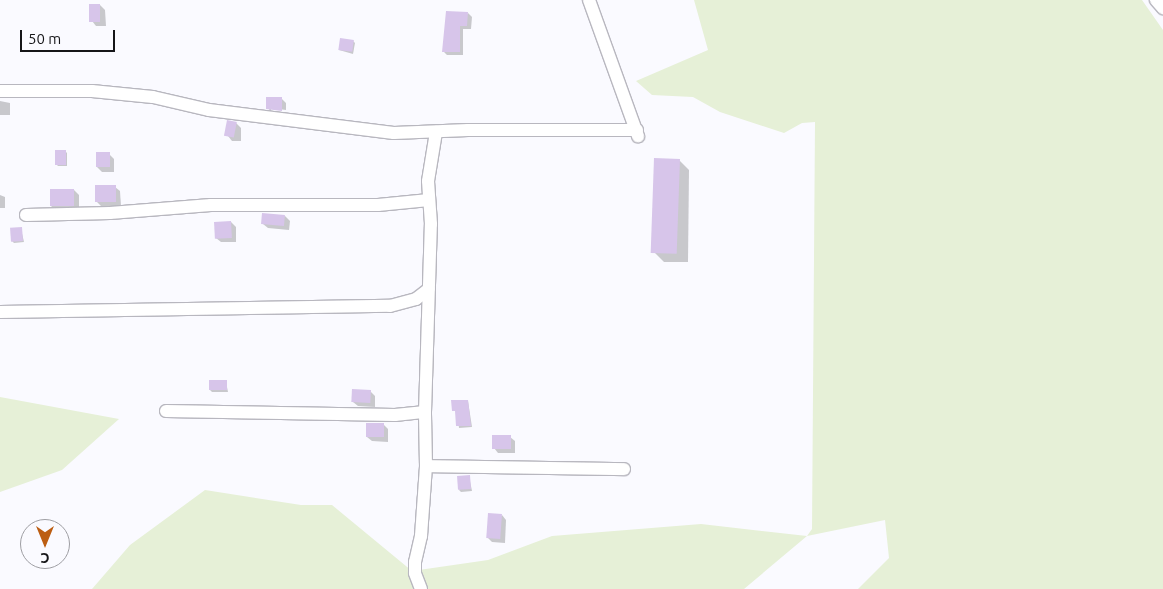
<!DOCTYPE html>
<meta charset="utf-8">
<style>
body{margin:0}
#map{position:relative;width:1163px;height:589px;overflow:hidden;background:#fafaff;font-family:Ubuntu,sans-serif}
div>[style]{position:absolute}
.green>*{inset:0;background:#e6f0d7}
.shadow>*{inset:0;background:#0003}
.building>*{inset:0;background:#d7c5ea;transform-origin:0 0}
.roads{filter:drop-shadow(1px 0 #b8b7bf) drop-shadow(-1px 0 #b8b7bf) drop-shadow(0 1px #b8b7bf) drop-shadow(0 -1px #b8b7bf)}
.street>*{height:12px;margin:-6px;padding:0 6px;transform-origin:6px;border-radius:6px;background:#fff}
span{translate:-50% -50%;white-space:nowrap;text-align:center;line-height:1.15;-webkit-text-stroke:4.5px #fafaff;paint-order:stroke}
.north{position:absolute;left:20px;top:519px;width:50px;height:50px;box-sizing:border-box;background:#fafaff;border:1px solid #9e9ea3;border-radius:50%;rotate:180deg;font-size:14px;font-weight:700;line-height:20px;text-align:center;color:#151518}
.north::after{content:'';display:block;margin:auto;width:18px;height:22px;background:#bc5e13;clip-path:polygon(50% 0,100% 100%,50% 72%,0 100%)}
.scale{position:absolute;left:20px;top:30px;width:95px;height:22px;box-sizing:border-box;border:2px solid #151518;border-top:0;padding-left:6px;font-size:15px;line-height:18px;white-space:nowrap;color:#151518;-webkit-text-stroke:4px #fafaff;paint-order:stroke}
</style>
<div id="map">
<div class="green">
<div style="clip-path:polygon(694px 0,1142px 0,1163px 30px,1163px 589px,858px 589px,889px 558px,885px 520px,807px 536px,744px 589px,92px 589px,130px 545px,205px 490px,301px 505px,332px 505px,412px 571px,488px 560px,552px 536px,701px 524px,807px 536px,812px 529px,815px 122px,802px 123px,784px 133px,720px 112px,693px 97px,652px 95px,636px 81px,708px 50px)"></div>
<div style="clip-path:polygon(0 397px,119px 419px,62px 470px,0 492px)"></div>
</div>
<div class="shadow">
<div style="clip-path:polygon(100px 5px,105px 10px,106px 26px,96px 26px,92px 21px)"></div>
<div style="clip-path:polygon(468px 13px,472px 17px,471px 29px,463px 29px,463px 55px,447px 55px,444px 52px)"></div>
<div style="clip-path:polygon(353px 41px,355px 43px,353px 54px,339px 50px)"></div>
<div style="clip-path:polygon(281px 98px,286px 103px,286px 110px,271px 108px,271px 111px,286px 113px,286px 115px,272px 113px,268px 108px)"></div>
<div style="clip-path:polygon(0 101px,10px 103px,10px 115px,0 115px)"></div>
<div style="clip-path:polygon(236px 123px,241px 128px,241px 141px,232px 141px,228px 136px)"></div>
<div style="clip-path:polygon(65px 151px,67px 153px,67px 166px,58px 166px,56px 164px)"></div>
<div style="clip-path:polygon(109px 154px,114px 159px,114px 172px,102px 172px,97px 167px)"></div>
<div style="clip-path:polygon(679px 160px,689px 170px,688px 262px,664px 262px,654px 252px)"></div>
<div style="clip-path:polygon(115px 187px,120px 191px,121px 206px,102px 207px,97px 202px)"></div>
<div style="clip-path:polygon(74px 190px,79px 195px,79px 210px,56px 211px,51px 206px)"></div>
<div style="clip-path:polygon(0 195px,5px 197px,5px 208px,0 208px)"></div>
<div style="clip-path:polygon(285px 216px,290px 221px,289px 230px,268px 228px,263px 224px)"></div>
<div style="clip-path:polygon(231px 222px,236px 227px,236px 242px,221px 242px,216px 238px)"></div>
<div style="clip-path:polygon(21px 229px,24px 242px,14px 243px,12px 241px)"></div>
<div style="clip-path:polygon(226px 382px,228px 392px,212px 392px,210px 390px)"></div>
<div style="clip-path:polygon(370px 391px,375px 396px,375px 407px,358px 406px,353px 402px)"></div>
<div style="clip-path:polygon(468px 401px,472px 427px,459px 428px,457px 412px,453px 410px)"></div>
<div style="clip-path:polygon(383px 424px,388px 429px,388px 442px,372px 441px,367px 437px)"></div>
<div style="clip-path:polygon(510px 437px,515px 441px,515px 453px,498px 453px,494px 448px)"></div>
<div style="clip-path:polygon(469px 476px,472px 491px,461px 492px,459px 490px)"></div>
<div style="clip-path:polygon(502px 515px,506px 520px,505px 543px,492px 542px,487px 537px)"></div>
</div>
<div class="building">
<div style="left:89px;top:4px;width:11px;height:18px"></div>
<div style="clip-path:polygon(446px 11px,468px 12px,467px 26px,460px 26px,460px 52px,442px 52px)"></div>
<div style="left:340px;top:38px;width:14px;height:12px;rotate:8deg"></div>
<div style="clip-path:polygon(266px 97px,282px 97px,282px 111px,266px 109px)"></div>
<div style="left:227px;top:120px;width:10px;height:16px;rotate:11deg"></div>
<div style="left:55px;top:150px;width:11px;height:15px"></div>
<div style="left:96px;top:152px;width:14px;height:15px"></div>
<div style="left:654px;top:158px;width:26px;height:95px;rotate:2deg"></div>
<div style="left:116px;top:185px;width:17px;height:21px;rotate:90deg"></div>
<div style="left:50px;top:189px;width:24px;height:17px"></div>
<div style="left:262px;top:213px;width:23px;height:11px;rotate:5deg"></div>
<div style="left:231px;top:221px;width:17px;height:17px;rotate:87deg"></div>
<div style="left:22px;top:227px;width:14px;height:12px;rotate:86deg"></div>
<div style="left:227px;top:380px;width:10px;height:18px;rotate:90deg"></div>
<div style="left:352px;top:389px;width:19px;height:13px;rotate:3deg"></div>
<div style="clip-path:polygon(451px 400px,468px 400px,471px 426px,456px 426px,455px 411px,452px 411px)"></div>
<div style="left:366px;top:423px;width:18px;height:14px"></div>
<div style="left:492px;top:435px;width:19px;height:14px"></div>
<div style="left:470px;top:475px;width:14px;height:13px;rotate:86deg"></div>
<div style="left:488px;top:513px;width:14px;height:25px;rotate:4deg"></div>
</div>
<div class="roads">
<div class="street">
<div style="left:589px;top:0;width:145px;rotate:70.2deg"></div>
<div style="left:1156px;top:0;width:11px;rotate:49deg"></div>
<div style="left:0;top:91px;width:92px"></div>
<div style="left:92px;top:91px;width:61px;rotate:5.6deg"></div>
<div style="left:153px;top:97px;width:57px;rotate:13.1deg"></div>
<div style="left:209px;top:110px;width:186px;rotate:7.1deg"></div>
<div style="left:394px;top:133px;width:74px;rotate:-2.3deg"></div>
<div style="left:468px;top:130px;width:169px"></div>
<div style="left:26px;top:215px;width:84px;rotate:-1.4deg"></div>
<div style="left:110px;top:213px;width:101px;rotate:-4.5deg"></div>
<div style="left:211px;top:205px;width:167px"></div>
<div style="left:378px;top:205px;width:51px;rotate:-5.6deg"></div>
<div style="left:0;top:312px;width:390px;rotate:-0.9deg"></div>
<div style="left:390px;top:306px;width:27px;rotate:-15deg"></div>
<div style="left:416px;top:299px;width:16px;rotate:-38deg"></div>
<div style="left:166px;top:411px;width:229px;rotate:1deg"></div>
<div style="left:395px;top:415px;width:30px;rotate:-6deg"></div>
<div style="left:426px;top:466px;width:198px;rotate:0.9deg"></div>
<div style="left:421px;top:589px;width:17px;rotate:-111deg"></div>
<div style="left:415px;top:573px;width:11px;rotate:-90deg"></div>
<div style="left:415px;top:562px;width:27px;rotate:-77deg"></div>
<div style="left:421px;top:536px;width:70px;rotate:-85.9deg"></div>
<div style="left:426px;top:466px;width:54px;rotate:-91.1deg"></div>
<div style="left:425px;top:412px;width:188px;rotate:-88.2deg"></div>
<div style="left:431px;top:224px;width:43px;rotate:-94deg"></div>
<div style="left:428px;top:181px;width:50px;rotate:-80.7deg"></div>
</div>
</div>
<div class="north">С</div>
<div class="scale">50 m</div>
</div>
